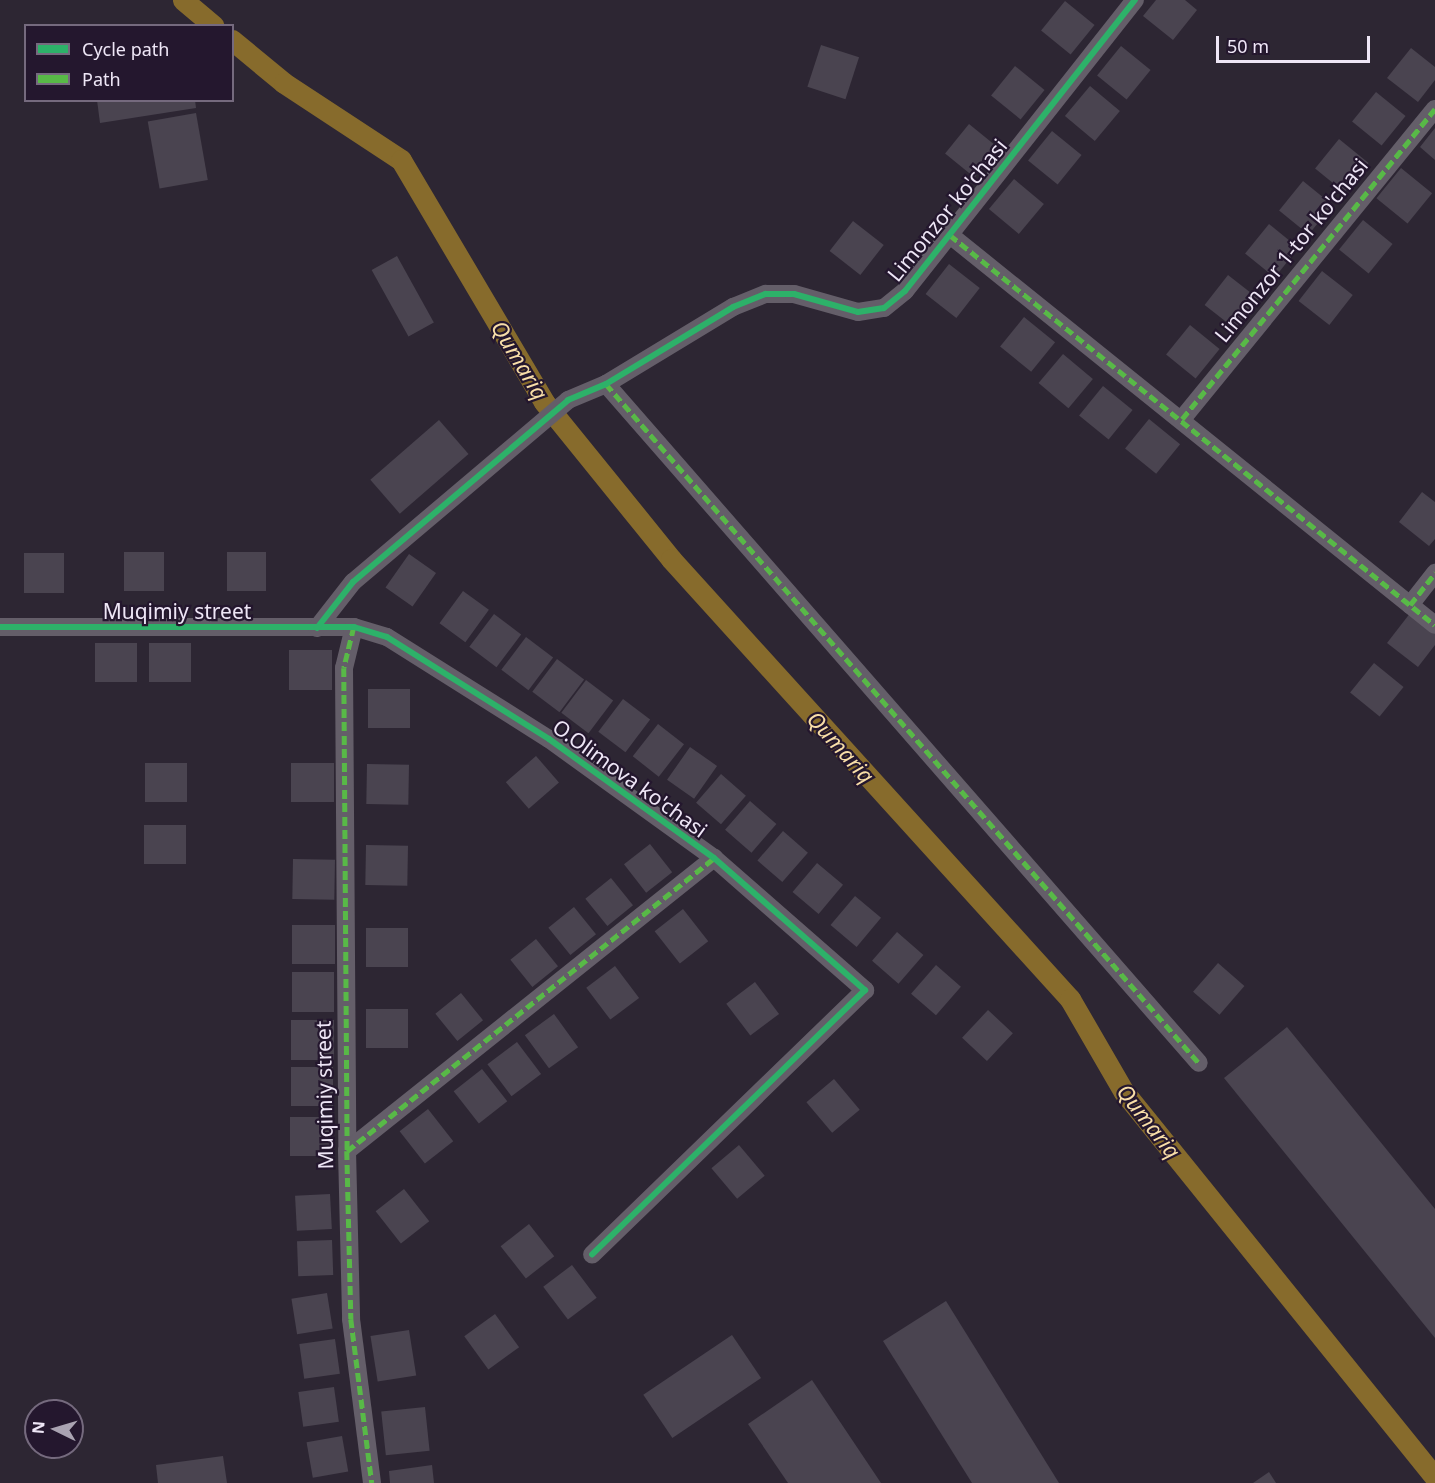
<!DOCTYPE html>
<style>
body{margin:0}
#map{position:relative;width:1435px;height:1483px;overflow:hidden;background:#2d2633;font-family:"Noto Sans",sans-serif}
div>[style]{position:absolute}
.canal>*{height:21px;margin:-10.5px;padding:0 10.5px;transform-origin:10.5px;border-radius:10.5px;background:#876b2c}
.building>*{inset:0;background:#4a4450;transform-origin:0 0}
.minor>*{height:18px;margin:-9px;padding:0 9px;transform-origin:9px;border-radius:9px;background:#645e69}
.quiet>*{height:4.5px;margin-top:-2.25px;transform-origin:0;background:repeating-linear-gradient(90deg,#58b947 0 9px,transparent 0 13.5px)}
.cycleway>*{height:6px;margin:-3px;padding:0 3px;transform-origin:3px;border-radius:3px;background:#2db169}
span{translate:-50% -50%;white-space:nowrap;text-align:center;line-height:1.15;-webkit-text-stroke:4.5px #24172e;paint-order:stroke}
.street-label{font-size:21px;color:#eee6f6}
.water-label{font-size:22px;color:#f8dea8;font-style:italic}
.legend{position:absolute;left:24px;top:24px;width:210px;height:78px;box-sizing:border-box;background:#24172e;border:2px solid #756a7e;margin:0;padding:8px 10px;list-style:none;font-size:18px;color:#eee6f6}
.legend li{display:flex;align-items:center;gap:12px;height:30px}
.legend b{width:30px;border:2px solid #756a7e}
.north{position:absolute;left:24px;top:1399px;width:60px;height:60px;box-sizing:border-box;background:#24172e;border:2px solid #756a7e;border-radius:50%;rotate:275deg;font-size:16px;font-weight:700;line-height:24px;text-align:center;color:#eee6f6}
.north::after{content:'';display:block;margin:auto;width:21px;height:27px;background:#aaa3b2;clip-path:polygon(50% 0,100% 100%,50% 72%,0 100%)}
.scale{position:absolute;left:1216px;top:36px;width:154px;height:27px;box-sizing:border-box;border:3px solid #eee6f6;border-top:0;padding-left:8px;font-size:18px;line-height:21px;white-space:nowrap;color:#eee6f6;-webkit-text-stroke:4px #24172e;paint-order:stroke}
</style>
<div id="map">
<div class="canal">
<div style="left:183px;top:0;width:40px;rotate:40deg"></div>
<div style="left:232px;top:40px;width:67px;rotate:39.6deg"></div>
<div style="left:284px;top:83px;width:140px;rotate:33.3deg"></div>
<div style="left:401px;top:160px;width:281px;rotate:59.4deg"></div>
<div style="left:544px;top:402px;width:202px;rotate:51deg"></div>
<div style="left:671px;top:559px;width:594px;rotate:47.8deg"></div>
<div style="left:1070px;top:999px;width:108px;rotate:59.9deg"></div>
<div style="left:1124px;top:1092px;width:496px;rotate:51.1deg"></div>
</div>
<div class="building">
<div style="clip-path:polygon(1156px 0,1185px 0,1197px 10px,1173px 40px,1143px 16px)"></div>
<div style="left:1065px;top:1px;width:38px;height:38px;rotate:39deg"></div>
<div style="left:821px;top:45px;width:40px;height:44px;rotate:18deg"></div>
<div style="left:1121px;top:46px;width:38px;height:38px;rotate:39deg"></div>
<div style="clip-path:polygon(1411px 48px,1435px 67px,1435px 80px,1418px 102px,1387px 78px)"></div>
<div style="left:1015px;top:66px;width:38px;height:38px;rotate:39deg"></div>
<div style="left:1090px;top:86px;width:39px;height:39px;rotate:40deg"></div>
<div style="left:1376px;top:92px;width:38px;height:38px;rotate:39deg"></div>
<div style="clip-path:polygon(97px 100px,195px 100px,196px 108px,100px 123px)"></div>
<div style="left:196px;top:113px;width:68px;height:49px;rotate:80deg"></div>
<div style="left:969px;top:124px;width:38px;height:38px;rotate:39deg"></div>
<div style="clip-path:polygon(1435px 128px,1435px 160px,1420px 147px)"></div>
<div style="left:1052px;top:131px;width:38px;height:38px;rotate:39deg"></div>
<div style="left:1339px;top:139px;width:38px;height:38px;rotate:39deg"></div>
<div style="left:1401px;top:168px;width:40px;height:39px;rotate:39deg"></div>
<div style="left:1014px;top:179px;width:39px;height:39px;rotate:40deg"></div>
<div style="left:1303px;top:181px;width:38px;height:38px;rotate:39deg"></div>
<div style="left:1363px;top:220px;width:38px;height:38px;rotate:39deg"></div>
<div style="left:853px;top:221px;width:39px;height:38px;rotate:38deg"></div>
<div style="left:1269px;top:224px;width:38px;height:38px;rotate:39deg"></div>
<div style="left:397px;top:256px;width:76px;height:29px;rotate:61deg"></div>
<div style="left:949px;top:264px;width:39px;height:38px;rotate:38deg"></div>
<div style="left:1322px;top:271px;width:39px;height:38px;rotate:38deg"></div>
<div style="left:1228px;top:275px;width:39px;height:38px;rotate:38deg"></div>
<div style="left:1024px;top:317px;width:40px;height:38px;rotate:39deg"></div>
<div style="left:1190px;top:325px;width:38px;height:38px;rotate:39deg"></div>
<div style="left:1063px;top:354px;width:39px;height:38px;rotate:40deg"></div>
<div style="left:1103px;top:386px;width:38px;height:38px;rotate:39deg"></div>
<div style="left:1149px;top:419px;width:40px;height:38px;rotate:39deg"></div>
<div style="left:439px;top:420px;width:45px;height:91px;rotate:49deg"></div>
<div style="clip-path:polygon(1422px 492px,1435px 502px,1435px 539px,1429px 546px,1399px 522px)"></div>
<div style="left:124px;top:552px;width:40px;height:39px"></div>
<div style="left:227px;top:552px;width:39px;height:39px"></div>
<div style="left:24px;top:553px;width:40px;height:40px"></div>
<div style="left:409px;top:554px;width:33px;height:41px;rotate:35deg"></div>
<div style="left:463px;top:591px;width:32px;height:40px;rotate:36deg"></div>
<div style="clip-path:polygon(1411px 612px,1435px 631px,1435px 645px,1418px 667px,1387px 643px)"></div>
<div style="left:494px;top:614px;width:34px;height:41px;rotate:37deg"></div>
<div style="left:526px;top:637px;width:34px;height:41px;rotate:37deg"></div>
<div style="left:95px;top:643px;width:42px;height:39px"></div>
<div style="left:149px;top:643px;width:42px;height:39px"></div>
<div style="left:289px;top:650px;width:43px;height:40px"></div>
<div style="left:557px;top:659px;width:34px;height:41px;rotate:37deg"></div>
<div style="left:1374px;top:663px;width:38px;height:38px;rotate:39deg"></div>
<div style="left:586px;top:680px;width:34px;height:41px;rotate:37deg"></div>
<div style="left:368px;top:689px;width:42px;height:39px"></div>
<div style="left:623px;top:699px;width:34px;height:41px;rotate:37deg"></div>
<div style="left:658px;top:724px;width:33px;height:41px;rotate:38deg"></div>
<div style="left:690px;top:747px;width:33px;height:40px;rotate:35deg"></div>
<div style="left:536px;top:756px;width:35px;height:40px;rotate:49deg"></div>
<div style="left:145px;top:763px;width:42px;height:39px"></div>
<div style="left:291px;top:763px;width:43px;height:39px"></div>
<div style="left:367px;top:764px;width:42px;height:40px;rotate:1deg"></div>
<div style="left:721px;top:774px;width:33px;height:38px;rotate:41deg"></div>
<div style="left:750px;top:801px;width:35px;height:38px;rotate:41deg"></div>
<div style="left:144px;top:825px;width:42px;height:39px"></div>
<div style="left:783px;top:831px;width:33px;height:39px;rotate:41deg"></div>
<div style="left:650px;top:844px;width:36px;height:33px;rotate:52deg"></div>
<div style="left:366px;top:845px;width:42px;height:40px;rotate:1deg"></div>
<div style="left:293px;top:859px;width:42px;height:40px;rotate:1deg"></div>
<div style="left:817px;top:863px;width:34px;height:38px;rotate:40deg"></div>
<div style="left:611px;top:878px;width:35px;height:33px;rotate:51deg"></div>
<div style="left:855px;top:896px;width:34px;height:38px;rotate:40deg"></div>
<div style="left:574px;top:907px;width:35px;height:33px;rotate:51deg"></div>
<div style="left:683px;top:909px;width:41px;height:36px;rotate:52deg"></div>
<div style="left:292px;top:925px;width:43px;height:39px"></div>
<div style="left:366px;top:928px;width:42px;height:39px"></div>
<div style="left:897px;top:932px;width:35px;height:38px;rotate:41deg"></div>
<div style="left:536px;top:939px;width:35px;height:33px;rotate:51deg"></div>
<div style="left:1218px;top:963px;width:35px;height:38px;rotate:41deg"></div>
<div style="left:936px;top:965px;width:33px;height:38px;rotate:41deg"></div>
<div style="left:615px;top:966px;width:40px;height:36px;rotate:53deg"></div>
<div style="left:292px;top:972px;width:42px;height:40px"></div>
<div style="left:755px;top:982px;width:40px;height:36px;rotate:53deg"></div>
<div style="left:461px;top:993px;width:35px;height:33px;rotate:51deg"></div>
<div style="left:366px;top:1009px;width:42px;height:39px"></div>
<div style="left:988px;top:1010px;width:34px;height:38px;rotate:43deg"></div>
<div style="left:554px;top:1014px;width:41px;height:36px;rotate:54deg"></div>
<div style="left:291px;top:1020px;width:43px;height:40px"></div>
<div style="clip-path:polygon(1287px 1027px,1435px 1209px,1435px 1338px,1224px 1078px)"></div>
<div style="left:517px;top:1042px;width:40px;height:37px;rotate:53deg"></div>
<div style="left:291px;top:1067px;width:42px;height:39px"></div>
<div style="left:482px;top:1069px;width:41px;height:36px;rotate:52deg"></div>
<div style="left:834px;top:1079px;width:40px;height:36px;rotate:50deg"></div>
<div style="left:428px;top:1109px;width:41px;height:36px;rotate:52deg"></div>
<div style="left:290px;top:1117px;width:43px;height:39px"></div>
<div style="left:739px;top:1145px;width:40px;height:36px;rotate:50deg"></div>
<div style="left:404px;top:1189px;width:41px;height:36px;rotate:52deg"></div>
<div style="left:330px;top:1194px;width:35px;height:35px;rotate:87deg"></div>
<div style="left:529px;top:1224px;width:41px;height:36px;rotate:52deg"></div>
<div style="left:332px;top:1240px;width:35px;height:35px;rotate:88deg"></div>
<div style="left:572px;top:1265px;width:41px;height:36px;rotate:53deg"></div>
<div style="left:327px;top:1293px;width:36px;height:36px;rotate:81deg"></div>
<div style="clip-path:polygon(946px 1301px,1059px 1483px,972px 1483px,883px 1341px)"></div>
<div style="left:495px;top:1314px;width:41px;height:38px;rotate:54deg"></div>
<div style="left:409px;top:1330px;width:46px;height:39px;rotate:81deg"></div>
<div style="left:732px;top:1335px;width:52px;height:107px;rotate:56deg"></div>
<div style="left:335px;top:1339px;width:35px;height:36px;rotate:82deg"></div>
<div style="clip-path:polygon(812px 1380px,881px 1483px,788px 1483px,748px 1424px)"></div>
<div style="left:334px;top:1387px;width:35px;height:36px;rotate:82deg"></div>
<div style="left:425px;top:1407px;width:44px;height:44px;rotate:84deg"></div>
<div style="left:342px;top:1436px;width:36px;height:36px;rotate:80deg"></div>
<div style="clip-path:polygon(223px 1456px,227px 1483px,158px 1483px,156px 1465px)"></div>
<div style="clip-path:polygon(432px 1465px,434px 1483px,390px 1483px,389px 1471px)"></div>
<div style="clip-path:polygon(1269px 1472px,1276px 1483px,1253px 1483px)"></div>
</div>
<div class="minor">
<div style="left:950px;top:235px;width:622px;rotate:38.8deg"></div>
<div style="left:606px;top:384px;width:901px;rotate:48.87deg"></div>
<div style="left:1182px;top:419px;width:400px;rotate:-50.8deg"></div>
<div style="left:1410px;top:605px;width:41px;rotate:-52deg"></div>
<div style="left:0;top:627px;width:354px"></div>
<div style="left:354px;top:627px;width:34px;rotate:17deg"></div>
<div style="left:387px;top:637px;width:191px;rotate:32.2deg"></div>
<div style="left:549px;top:739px;width:203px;rotate:35.8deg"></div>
<div style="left:714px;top:858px;width:201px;rotate:41.2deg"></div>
<div style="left:865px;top:990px;width:380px;rotate:135.9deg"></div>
<div style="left:354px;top:627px;width:42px;rotate:103.7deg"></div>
<div style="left:344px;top:668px;width:483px;rotate:89.6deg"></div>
<div style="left:347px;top:1151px;width:168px;rotate:88.6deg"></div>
<div style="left:351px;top:1319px;width:165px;rotate:82.7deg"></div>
<div style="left:317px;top:628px;width:58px;rotate:-52deg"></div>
<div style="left:353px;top:582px;width:282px;rotate:-40.2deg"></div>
<div style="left:568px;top:400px;width:41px;rotate:-22.8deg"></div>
<div style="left:606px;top:384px;width:149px;rotate:-31.2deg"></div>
<div style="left:733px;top:307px;width:35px;rotate:-22deg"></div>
<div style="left:766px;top:294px;width:28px"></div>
<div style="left:794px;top:294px;width:66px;rotate:15.7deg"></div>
<div style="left:858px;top:312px;width:26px;rotate:-9deg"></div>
<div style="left:884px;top:308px;width:27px;rotate:-39deg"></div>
<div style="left:905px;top:291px;width:371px;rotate:-51.7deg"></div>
<div style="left:347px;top:1151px;width:470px;rotate:-38.6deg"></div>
</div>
<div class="quiet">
<div style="left:950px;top:235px;width:622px;rotate:38.8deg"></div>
<div style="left:606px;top:384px;width:901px;rotate:48.87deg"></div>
<div style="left:1182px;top:419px;width:400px;rotate:-50.8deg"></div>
<div style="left:1410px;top:605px;width:41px;rotate:-52deg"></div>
<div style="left:354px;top:627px;width:42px;rotate:103.7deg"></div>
<div style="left:344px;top:668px;width:483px;rotate:89.6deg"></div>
<div style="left:347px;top:1151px;width:168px;rotate:88.6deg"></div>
<div style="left:351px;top:1319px;width:165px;rotate:82.7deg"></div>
<div style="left:347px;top:1151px;width:470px;rotate:-38.6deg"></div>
</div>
<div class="cycleway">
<div style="left:0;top:627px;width:354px"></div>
<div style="left:354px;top:627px;width:34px;rotate:17deg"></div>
<div style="left:387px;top:637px;width:191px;rotate:32.2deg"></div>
<div style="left:549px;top:739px;width:203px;rotate:35.8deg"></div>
<div style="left:714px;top:858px;width:201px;rotate:41.2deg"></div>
<div style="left:865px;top:990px;width:380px;rotate:135.9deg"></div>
<div style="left:317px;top:628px;width:58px;rotate:-52deg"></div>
<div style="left:353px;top:582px;width:282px;rotate:-40.2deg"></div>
<div style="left:568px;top:400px;width:41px;rotate:-22.8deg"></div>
<div style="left:606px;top:384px;width:149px;rotate:-31.2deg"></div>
<div style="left:733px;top:307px;width:35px;rotate:-22deg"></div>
<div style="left:766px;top:294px;width:28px"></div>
<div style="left:794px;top:294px;width:66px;rotate:15.7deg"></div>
<div style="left:858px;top:312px;width:26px;rotate:-9deg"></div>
<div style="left:884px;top:308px;width:27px;rotate:-39deg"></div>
<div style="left:905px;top:291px;width:371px;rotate:-51.7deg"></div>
</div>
<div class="street-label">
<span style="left:947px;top:210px;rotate:-51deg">Limonzor ko'chasi</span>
<span style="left:1291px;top:250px;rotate:-51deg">Limonzor 1-tor ko'chasi</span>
<span style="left:177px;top:611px">Muqimiy street</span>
<span style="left:630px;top:778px;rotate:36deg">O.Olimova ko'chasi</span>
<span style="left:324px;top:1095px;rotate:-91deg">Muqimiy street</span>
</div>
<div class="water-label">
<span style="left:520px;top:360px;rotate:59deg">Qumariq</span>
<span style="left:841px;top:747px;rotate:48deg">Qumariq</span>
<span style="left:1149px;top:1121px;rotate:52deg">Qumariq</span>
</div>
<ul class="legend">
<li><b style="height:8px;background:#2db169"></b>Cycle path</li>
<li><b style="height:8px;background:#58b947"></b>Path</li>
</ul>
<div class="north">N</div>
<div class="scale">50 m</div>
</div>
